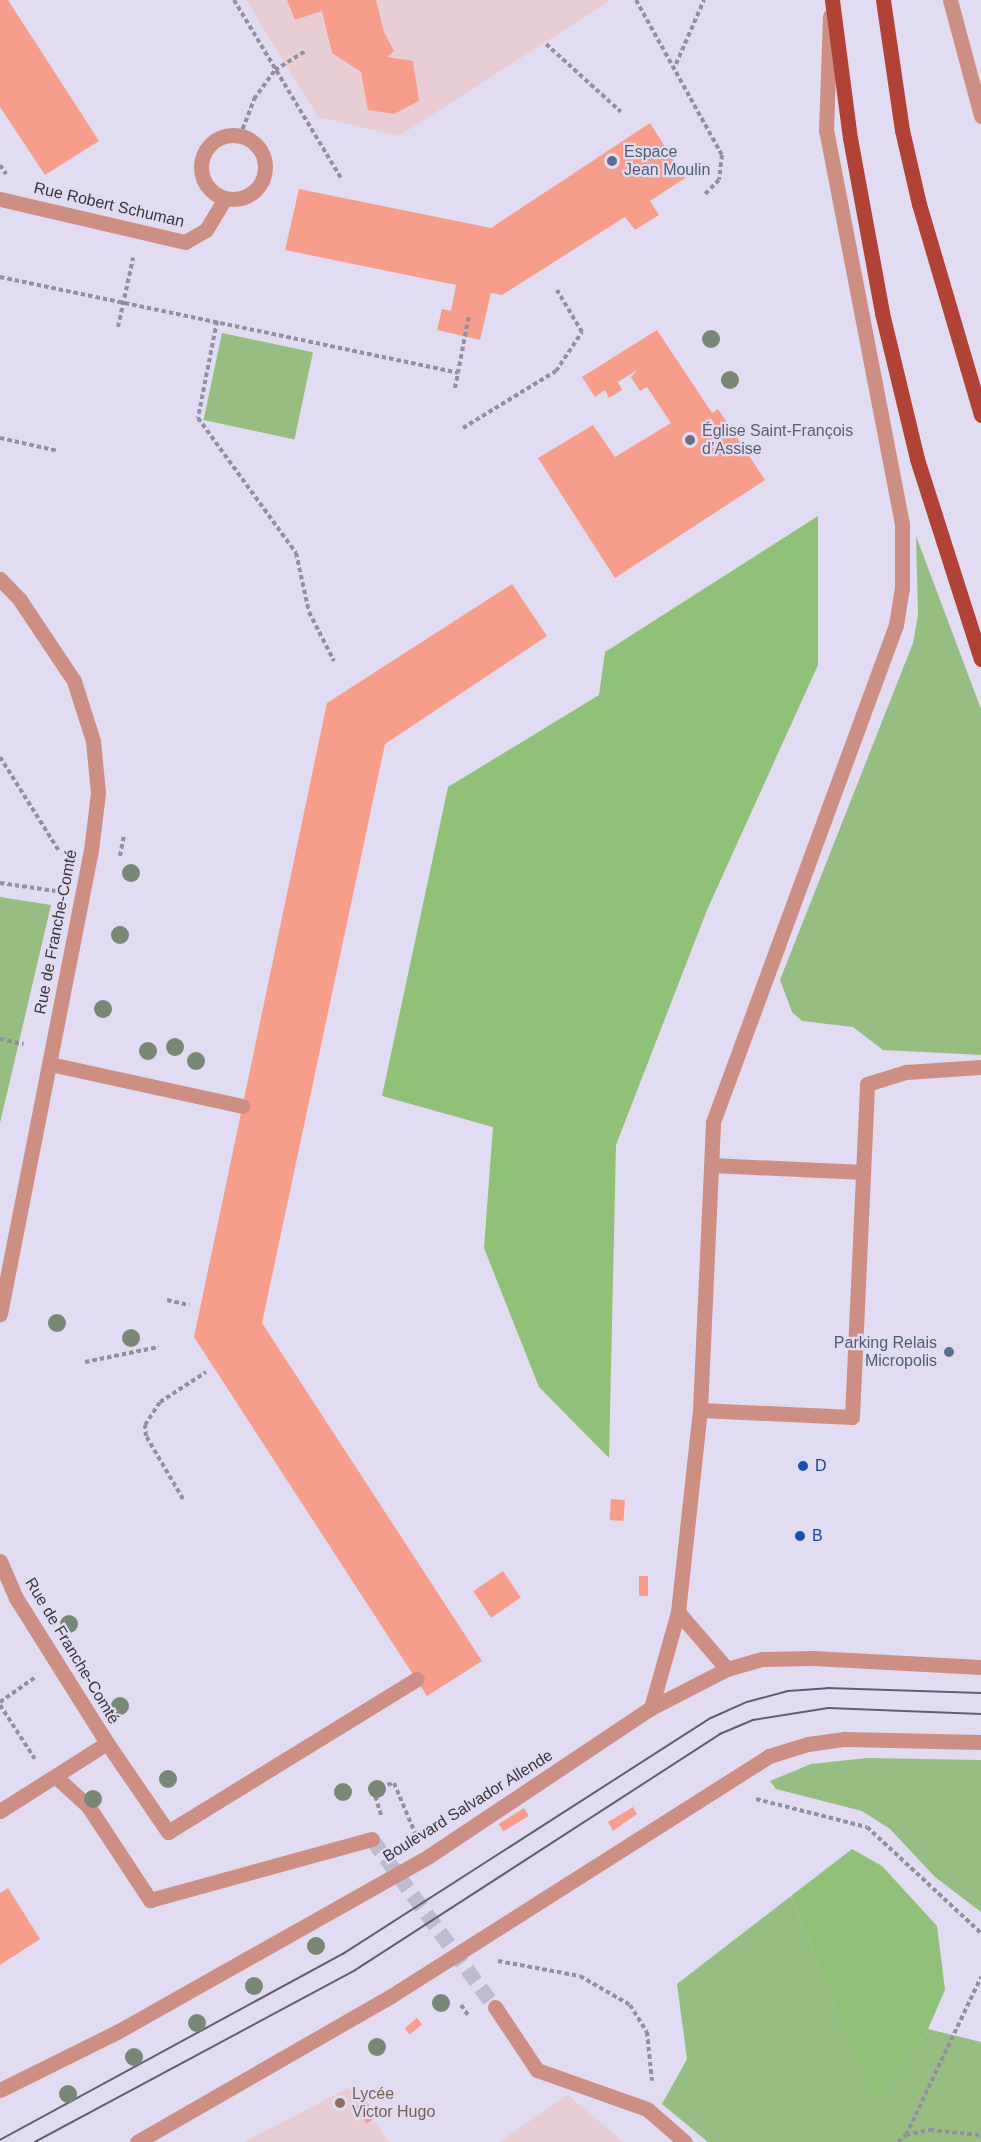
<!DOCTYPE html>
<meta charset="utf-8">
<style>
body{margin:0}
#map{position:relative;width:981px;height:2142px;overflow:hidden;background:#e1dcf2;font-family:Helvetica,sans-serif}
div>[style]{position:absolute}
.education>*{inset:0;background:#e8ced4}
.green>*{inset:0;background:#96be83;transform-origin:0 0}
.forest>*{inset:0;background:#91c179}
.building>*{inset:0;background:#f79d8b;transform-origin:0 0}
.pedestrian-tunnel>*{height:15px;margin-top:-7.5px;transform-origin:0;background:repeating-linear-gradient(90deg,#bfbbce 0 15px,transparent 0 23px)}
.path>*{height:4px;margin-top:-2px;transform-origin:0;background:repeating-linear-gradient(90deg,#938f9f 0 4.5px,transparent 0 7.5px)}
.service>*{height:15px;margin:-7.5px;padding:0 7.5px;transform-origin:7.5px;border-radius:7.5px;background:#cd8f84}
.pedestrian>*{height:15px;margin:-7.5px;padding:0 7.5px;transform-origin:7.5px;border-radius:7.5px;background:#cd8f84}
.minor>*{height:15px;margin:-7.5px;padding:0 7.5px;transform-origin:7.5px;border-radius:7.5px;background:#cd8f84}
.minor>.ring{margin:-7.5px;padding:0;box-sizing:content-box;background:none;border:15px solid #cd8f84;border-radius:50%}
.tertiary>*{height:15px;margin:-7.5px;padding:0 7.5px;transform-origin:7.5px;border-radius:7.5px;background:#cd8f84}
.primary>*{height:15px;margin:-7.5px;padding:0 7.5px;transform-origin:7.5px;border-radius:7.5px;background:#b14336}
.tram>*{height:1.5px;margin:-0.75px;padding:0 0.75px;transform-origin:0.75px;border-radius:0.75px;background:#625f6c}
.trees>*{width:18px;height:18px;margin:-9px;border-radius:50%;background:#788776}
.dots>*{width:16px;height:16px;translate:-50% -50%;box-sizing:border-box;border:3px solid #e1dcf2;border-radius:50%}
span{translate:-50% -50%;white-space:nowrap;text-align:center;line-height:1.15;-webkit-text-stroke:4.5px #e1dcf2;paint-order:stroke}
.service-label{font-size:16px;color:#4e5e75}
.left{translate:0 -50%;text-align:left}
.right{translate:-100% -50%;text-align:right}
.street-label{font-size:16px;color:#38363f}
.worship-label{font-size:16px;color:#5b616d}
.transit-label{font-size:16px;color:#164399}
.education-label{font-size:16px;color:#785e54}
</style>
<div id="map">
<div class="education">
<div style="clip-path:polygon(246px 0,611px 0,399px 136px,318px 117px)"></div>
<div style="clip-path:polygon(349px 2088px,389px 2142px,244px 2142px)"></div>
<div style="clip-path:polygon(568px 2095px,623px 2142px,499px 2142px)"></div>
</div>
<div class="green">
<div style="left:222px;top:333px;width:93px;height:89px;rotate:12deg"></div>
<div style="clip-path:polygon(916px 536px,981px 709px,981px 1055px,883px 1050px,853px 1027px,802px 1021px,792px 1012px,780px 980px,913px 643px,918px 615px)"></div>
<div style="clip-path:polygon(0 897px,51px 905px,0 1123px)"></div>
<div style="clip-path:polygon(867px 1758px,981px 1760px,981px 1912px,935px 1877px,890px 1829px,862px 1811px,776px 1789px,770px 1781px,811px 1764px)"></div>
<div style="clip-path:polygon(791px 1896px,874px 2102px,928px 2029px,981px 2042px,981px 2142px,708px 2142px,662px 2104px,687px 2059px,677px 1984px)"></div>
</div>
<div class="forest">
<div style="clip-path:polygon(818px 516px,818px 665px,707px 910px,616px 1145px,609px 1458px,539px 1387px,484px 1248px,493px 1127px,382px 1096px,448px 787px,599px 695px,605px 652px)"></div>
<div style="clip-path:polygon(852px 1849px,882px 1866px,937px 1926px,945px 1990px,928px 2029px,874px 2103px,791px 1896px)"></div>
</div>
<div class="building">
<div style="clip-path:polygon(0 0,8px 0,99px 141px,45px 175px,0 107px)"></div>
<div style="clip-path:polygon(287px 0,376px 0,384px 32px,394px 51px,387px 57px,413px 61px,419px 101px,394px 114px,368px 110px,361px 72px,332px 53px,322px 11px,295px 20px)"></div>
<div style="clip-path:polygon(650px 123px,685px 178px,650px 201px,659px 215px,635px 230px,625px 217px,502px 295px,491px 293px,480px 340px,437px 330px,442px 309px,451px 311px,456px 285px,285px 250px,299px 189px,491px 228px)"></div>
<div style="clip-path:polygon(657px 330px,712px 413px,718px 409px,765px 480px,615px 578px,538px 458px,593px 425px,615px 457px,671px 423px,647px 387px,640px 391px,631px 377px,637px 370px,618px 382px,622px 390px,609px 398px,605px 390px,595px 397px,582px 377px)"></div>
<div style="clip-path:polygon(512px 584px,547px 636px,385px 744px,262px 1323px,482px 1661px,427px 1696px,194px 1337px,327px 703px)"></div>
<div style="left:611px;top:1499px;width:14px;height:21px;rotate:4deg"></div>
<div style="left:503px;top:1571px;width:32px;height:36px;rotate:56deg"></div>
<div style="left:639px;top:1576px;width:9px;height:20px"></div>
<div style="clip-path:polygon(633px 1807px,637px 1814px,613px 1831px,608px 1822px)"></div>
<div style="left:524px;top:1808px;width:9px;height:30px;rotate:58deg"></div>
<div style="clip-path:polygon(8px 1888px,40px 1939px,0 1965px,0 1893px)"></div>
<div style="left:417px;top:2018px;width:8px;height:16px;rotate:50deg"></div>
<div style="left:365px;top:2100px;width:20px;height:13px;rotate:53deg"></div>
</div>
<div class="pedestrian-tunnel">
<div style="left:372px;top:1839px;width:208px;rotate:53.8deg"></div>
</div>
<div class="path">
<div style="left:234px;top:0;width:208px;rotate:59deg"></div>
<div style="left:636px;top:0;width:177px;rotate:61deg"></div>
<div style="left:722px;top:155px;width:25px;rotate:97deg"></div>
<div style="left:719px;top:180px;width:20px;rotate:135deg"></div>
<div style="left:546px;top:44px;width:101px;rotate:42.2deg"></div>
<div style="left:676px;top:64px;width:70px;rotate:-66.4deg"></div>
<div style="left:240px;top:136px;width:40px;rotate:-69deg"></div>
<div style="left:254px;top:99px;width:36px;rotate:-54deg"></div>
<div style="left:275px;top:70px;width:36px;rotate:-32deg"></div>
<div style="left:0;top:165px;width:11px;rotate:56deg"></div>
<div style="left:0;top:277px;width:468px;rotate:11.8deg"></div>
<div style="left:217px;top:321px;width:99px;rotate:101.1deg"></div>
<div style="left:198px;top:418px;width:167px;rotate:54deg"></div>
<div style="left:296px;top:553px;width:60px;rotate:77.6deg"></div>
<div style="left:309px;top:612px;width:55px;rotate:63deg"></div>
<div style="left:118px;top:327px;width:71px;rotate:-77.7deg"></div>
<div style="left:455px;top:388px;width:74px;rotate:-79.1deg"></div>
<div style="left:463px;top:428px;width:109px;rotate:-31.5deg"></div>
<div style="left:556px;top:371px;width:47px;rotate:-56.3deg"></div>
<div style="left:582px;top:332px;width:49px;rotate:-120.8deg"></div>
<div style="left:0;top:438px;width:59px;rotate:12.6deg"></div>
<div style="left:0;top:757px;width:111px;rotate:57.9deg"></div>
<div style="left:120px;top:856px;width:20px;rotate:-79deg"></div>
<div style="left:0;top:883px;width:56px;rotate:8.3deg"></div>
<div style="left:0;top:1039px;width:24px;rotate:12deg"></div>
<div style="left:167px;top:1300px;width:23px;rotate:13deg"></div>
<div style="left:85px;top:1362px;width:75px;rotate:-11.6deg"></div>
<div style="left:183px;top:1499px;width:73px;rotate:-120.4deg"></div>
<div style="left:146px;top:1436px;width:11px;rotate:-95deg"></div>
<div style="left:145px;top:1425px;width:27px;rotate:-57deg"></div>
<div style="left:160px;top:1402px;width:55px;rotate:-33.1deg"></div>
<div style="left:0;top:1702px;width:42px;rotate:-35.2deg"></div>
<div style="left:0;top:1705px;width:64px;rotate:57.1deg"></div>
<div style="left:756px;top:1799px;width:114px;rotate:14.2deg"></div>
<div style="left:867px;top:1827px;width:156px;rotate:42.9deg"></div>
<div style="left:381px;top:1815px;width:27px;rotate:-107deg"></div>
<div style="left:373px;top:1789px;width:22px;rotate:-16deg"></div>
<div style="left:394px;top:1783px;width:54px;rotate:67.2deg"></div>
<div style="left:498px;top:1961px;width:83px;rotate:10.4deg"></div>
<div style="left:580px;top:1976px;width:58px;rotate:30.1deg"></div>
<div style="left:630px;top:2005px;width:32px;rotate:58deg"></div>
<div style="left:647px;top:2032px;width:49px;rotate:84.2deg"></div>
<div style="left:461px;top:2005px;width:12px;rotate:55deg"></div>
<div style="left:906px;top:2135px;width:175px;rotate:-64.6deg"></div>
<div style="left:898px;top:2142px;width:11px;rotate:-41deg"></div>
<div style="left:906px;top:2135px;width:25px;rotate:-12deg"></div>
<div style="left:930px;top:2130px;width:51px;rotate:5.6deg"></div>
</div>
<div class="service">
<div style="left:950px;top:0;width:120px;rotate:75deg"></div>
<div style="left:50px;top:1064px;width:197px;rotate:12.3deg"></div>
<div style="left:711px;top:1165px;width:152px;rotate:2.6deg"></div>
<div style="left:700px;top:1410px;width:152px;rotate:2.6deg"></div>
<div style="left:852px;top:1417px;width:333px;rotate:-87.4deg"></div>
<div style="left:867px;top:1084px;width:41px;rotate:-17.1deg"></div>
<div style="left:906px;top:1072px;width:75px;rotate:-3.8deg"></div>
<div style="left:678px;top:1612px;width:75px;rotate:49.3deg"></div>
<div style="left:651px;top:1708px;width:100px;rotate:-74.3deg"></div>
<div style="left:678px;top:1612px;width:203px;rotate:-83.8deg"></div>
<div style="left:700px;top:1410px;width:288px;rotate:-87.4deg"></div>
<div style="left:713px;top:1122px;width:530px;rotate:-69.79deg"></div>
<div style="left:896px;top:625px;width:37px;rotate:-81deg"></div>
<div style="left:902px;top:588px;width:64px;rotate:-90deg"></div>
<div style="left:902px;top:524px;width:400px;rotate:-100.9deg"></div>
<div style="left:826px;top:131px;width:115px;rotate:-88deg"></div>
<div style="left:107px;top:1743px;width:108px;rotate:55.6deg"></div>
<div style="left:168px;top:1832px;width:292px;rotate:-31.6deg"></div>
</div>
<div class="pedestrian">
<div style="left:56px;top:1777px;width:43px;rotate:42.2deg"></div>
<div style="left:88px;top:1806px;width:113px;rotate:56.6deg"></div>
<div style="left:150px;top:1900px;width:230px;rotate:-15.4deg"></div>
<div style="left:495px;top:2007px;width:76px;rotate:56.3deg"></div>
<div style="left:537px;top:2070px;width:117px;rotate:19.5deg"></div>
<div style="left:647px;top:2109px;width:50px;rotate:41deg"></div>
</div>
<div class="minor">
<div class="ring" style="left:201px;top:135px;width:49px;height:49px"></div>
<div style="left:0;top:199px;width:190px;rotate:13.1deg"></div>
<div style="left:185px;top:242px;width:24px;rotate:-30deg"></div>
<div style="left:206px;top:230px;width:37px;rotate:-59deg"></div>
<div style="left:0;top:579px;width:29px;rotate:46deg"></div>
<div style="left:20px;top:600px;width:97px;rotate:56.3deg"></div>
<div style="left:74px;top:681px;width:63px;rotate:72.4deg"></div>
<div style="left:93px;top:741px;width:52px;rotate:84.5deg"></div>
<div style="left:98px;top:793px;width:57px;rotate:97deg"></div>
<div style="left:91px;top:850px;width:473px;rotate:101.1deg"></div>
<div style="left:0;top:1561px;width:40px;rotate:66.6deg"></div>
<div style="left:16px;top:1598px;width:171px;rotate:57.9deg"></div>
<div style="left:107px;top:1743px;width:127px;rotate:147.6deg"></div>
</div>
<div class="tertiary">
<div style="left:0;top:2090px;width:131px;rotate:-26.4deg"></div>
<div style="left:117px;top:2032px;width:358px;rotate:-29.4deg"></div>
<div style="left:429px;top:1856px;width:267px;rotate:-33.7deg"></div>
<div style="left:651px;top:1708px;width:85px;rotate:-27.2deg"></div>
<div style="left:727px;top:1669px;width:37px;rotate:-16deg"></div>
<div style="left:763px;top:1659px;width:50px;rotate:-1.1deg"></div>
<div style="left:813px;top:1658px;width:168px;rotate:3.1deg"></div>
<div style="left:137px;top:2142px;width:293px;rotate:-29.9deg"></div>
<div style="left:391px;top:1996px;width:448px;rotate:-32.4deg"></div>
<div style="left:769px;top:1756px;width:41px;rotate:-17.1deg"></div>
<div style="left:808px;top:1744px;width:37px;rotate:-8deg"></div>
<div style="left:845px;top:1739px;width:136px;rotate:1.3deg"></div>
</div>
<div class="primary">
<div style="left:832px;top:0;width:139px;rotate:82.6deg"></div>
<div style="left:850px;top:138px;width:178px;rotate:79.6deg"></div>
<div style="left:882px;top:313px;width:150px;rotate:76.5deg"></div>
<div style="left:917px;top:459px;width:210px;rotate:72.3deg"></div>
<div style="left:883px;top:0;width:131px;rotate:81.7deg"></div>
<div style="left:902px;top:130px;width:76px;rotate:77.1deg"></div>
<div style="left:919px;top:204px;width:220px;rotate:73.6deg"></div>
</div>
<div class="tram">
<div style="left:0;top:2140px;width:390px;rotate:-28.5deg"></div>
<div style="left:343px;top:1954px;width:437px;rotate:-32.7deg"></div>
<div style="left:711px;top:1718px;width:39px;rotate:-24deg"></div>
<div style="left:747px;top:1702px;width:42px;rotate:-15deg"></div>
<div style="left:788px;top:1691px;width:39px;rotate:-4deg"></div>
<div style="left:827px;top:1688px;width:154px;rotate:1.9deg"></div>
<div style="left:35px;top:2142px;width:362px;rotate:-28.2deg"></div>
<div style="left:354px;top:1971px;width:436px;rotate:-32.9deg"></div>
<div style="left:720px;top:1734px;width:36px;rotate:-23deg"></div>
<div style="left:753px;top:1720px;width:76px;rotate:-9.1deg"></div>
<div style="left:828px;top:1708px;width:153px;rotate:2.2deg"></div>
</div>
<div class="trees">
<div style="left:711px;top:339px"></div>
<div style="left:730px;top:380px"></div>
<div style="left:131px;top:873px"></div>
<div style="left:120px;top:935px"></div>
<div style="left:103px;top:1009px"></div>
<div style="left:175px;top:1047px"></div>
<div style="left:148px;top:1051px"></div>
<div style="left:196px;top:1061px"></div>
<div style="left:57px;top:1323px"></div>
<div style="left:131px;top:1338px"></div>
<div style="left:69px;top:1624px"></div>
<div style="left:120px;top:1706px"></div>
<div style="left:168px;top:1779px"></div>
<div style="left:377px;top:1789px"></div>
<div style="left:343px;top:1792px"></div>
<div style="left:93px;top:1799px"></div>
<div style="left:316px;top:1946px"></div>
<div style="left:254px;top:1986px"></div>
<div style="left:441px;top:2003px"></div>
<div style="left:197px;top:2023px"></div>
<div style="left:377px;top:2047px"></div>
<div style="left:134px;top:2057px"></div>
<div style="left:68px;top:2094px"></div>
</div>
<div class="dots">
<div style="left:612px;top:161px;background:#5c6f8a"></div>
<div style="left:690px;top:440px;background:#6b7280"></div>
<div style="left:949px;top:1352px;background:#5c6f8a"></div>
<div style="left:803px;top:1466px;background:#1a4fb4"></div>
<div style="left:800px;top:1536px;background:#1a4fb4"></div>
<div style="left:340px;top:2103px;background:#8d6e63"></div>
</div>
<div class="service-label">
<span class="left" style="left:624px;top:161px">Espace<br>Jean Moulin</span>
<span class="right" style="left:937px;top:1352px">Parking Relais<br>Micropolis</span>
</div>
<div class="street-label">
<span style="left:109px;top:205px;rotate:13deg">Rue Robert Schuman</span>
<span style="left:56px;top:932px;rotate:-79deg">Rue de Franche-Comté</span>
<span style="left:72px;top:1651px;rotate:59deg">Rue de Franche-Comté</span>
<span style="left:468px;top:1806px;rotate:-32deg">Boulevard Salvador Allende</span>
</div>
<div class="worship-label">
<span class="left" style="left:702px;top:440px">Église Saint-François<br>d’Assise</span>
</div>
<div class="transit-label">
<span class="left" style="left:815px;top:1466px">D</span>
<span class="left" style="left:812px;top:1536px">B</span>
</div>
<div class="education-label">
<span class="left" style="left:352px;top:2103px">Lycée<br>Victor Hugo</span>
</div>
</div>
